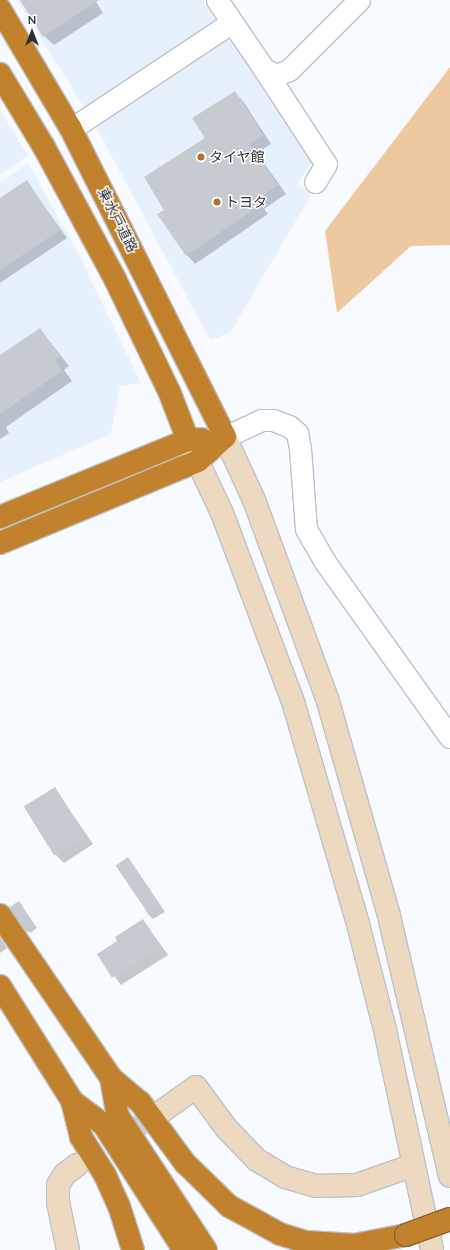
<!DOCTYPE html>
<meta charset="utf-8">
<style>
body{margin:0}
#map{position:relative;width:450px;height:1250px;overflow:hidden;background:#f7fafe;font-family:Lato,"Noto Sans JP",sans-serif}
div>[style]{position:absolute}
.built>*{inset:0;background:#e7f1fe}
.green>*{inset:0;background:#eec89f}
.shadow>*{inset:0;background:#0003}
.building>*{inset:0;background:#c6cbd2;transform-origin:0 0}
.secondary-tunnel>*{height:22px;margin-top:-11px;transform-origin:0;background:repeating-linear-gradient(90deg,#cfd1d5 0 22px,transparent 0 33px)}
.roads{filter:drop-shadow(1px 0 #bdc2c9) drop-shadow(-1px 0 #bdc2c9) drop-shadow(0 1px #bdc2c9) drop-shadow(0 -1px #bdc2c9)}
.street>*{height:21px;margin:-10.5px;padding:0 10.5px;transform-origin:10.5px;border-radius:10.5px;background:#fff}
.secondary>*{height:22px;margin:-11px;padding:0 11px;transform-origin:11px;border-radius:11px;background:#edd9c0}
.highway>*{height:22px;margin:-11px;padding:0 11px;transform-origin:11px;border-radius:11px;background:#c2812d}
.bridges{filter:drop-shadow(1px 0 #8e642f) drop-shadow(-1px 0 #8e642f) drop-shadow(0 1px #8e642f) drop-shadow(0 -1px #8e642f)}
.highway-bridge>*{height:22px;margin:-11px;padding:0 11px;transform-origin:11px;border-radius:11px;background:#c2812d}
.dots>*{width:11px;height:11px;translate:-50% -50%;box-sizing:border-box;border:2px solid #fff;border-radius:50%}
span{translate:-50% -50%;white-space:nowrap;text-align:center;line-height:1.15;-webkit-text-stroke:3px #fff;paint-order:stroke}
.poi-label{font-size:14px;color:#2d2f32}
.left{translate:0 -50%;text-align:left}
.street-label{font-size:14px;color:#2d2f32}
.north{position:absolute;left:12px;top:12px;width:40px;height:40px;-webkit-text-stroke:3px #fff;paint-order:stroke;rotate:0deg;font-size:11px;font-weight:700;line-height:16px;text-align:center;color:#2d2f32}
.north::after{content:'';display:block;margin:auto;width:14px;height:18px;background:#2d2f32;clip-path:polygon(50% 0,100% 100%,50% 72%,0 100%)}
</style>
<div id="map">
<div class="built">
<div style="clip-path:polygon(17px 0,202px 0,219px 25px,87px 112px)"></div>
<div style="clip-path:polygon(228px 34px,313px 160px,298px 184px,311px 195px,230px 333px,210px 340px,95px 125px)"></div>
<div style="clip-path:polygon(0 110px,28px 156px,0 175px)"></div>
<div style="clip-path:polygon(28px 163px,76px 249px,141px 383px,120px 386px,111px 434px,0 482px,0 183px)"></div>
</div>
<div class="green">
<div style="clip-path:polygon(450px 67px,450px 245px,411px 246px,337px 313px,325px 231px)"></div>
</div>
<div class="shadow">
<div style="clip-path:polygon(21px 0,95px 0,103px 13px,54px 45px,44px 36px)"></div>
<div style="clip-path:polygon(235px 93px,243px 101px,271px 144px,257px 153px,286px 194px,264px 209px,268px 214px,195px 264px,187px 255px,166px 210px)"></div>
<div style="clip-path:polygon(27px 182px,67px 238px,0 283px,0 199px)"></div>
<div style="clip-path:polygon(40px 329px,69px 366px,64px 370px,72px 381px,6px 427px,9px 433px,0 439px,0 356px)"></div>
<div style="clip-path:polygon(55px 789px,93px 844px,64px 863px,56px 855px)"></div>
<div style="clip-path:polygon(128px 858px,165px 912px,153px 919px,148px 914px)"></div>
<div style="clip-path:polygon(19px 902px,37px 928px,30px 933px,27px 931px)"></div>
<div style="clip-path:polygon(143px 920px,168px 955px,121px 985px,98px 954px,119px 941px)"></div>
<div style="clip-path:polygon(0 937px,7px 948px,0 953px)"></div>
</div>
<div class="building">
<div style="clip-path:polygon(20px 0,99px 0,43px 37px)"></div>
<div style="clip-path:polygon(235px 91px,263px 135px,249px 144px,278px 185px,256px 200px,260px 205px,186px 256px,157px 214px,164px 210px,144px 177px,205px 138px,192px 118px)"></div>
<div style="clip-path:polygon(27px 180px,60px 230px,0 270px,0 198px)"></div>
<div style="clip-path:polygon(40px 328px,60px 356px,55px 359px,62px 371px,0 414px,0 355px)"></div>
<div style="left:55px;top:787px;width:58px;height:37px;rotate:58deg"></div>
<div style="left:128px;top:857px;width:59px;height:15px;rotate:56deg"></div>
<div style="left:19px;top:901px;width:30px;height:12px;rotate:57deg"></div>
<div style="clip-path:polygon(143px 919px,161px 947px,112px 978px,97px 954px,117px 941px,115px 937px)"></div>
</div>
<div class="secondary-tunnel">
<div style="left:77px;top:1165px;width:99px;rotate:-32.2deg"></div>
</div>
<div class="roads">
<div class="street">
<div style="left:217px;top:0;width:83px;rotate:55.7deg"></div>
<div style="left:264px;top:69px;width:13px;rotate:27deg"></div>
<div style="left:276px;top:75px;width:14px;rotate:-21deg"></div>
<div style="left:289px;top:70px;width:99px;rotate:-45deg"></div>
<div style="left:264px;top:69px;width:113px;rotate:56.9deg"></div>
<div style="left:326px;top:164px;width:21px;rotate:121deg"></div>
<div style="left:71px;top:129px;width:193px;rotate:-33.6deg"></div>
<div style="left:225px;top:437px;width:40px;rotate:-25deg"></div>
<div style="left:261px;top:420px;width:12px"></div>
<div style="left:273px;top:420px;width:17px;rotate:21deg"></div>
<div style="left:289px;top:426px;width:11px;rotate:41deg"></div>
<div style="left:297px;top:433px;width:16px;rotate:79deg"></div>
<div style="left:300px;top:449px;width:80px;rotate:85.7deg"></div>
<div style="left:306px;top:529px;width:38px;rotate:60deg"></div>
<div style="left:325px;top:562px;width:215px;rotate:54.5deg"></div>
</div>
<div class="secondary">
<div style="left:225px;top:437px;width:69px;rotate:65.3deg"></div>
<div style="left:254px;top:500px;width:211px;rotate:69.8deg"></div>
<div style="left:327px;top:698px;width:227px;rotate:74.1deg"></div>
<div style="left:389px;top:916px;width:267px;rotate:76.8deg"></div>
<div style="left:190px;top:445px;width:75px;rotate:64.8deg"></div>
<div style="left:222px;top:513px;width:205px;rotate:69.4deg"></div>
<div style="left:294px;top:705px;width:228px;rotate:73.7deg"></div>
<div style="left:358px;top:924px;width:109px;rotate:75.7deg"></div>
<div style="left:385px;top:1030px;width:225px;rotate:77.9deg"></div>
<div style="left:161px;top:1112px;width:43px;rotate:-35.5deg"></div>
<div style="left:196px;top:1087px;width:52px;rotate:53.6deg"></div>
<div style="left:227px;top:1129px;width:43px;rotate:45.9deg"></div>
<div style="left:257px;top:1160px;width:33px;rotate:31deg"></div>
<div style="left:285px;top:1177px;width:32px;rotate:16deg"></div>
<div style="left:316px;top:1186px;width:41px;rotate:-1.4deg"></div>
<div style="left:357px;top:1185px;width:60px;rotate:-19.3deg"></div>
<div style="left:68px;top:1250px;width:49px;rotate:-101.8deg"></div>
<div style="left:58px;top:1202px;width:17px;rotate:-90deg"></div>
<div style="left:58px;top:1185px;width:13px;rotate:-58deg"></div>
<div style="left:65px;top:1174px;width:15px;rotate:-37deg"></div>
</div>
<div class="highway">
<div style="left:0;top:9px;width:139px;rotate:59.4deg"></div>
<div style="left:71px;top:129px;width:344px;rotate:63.4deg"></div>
<div style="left:0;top:74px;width:85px;rotate:58.9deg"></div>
<div style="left:44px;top:147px;width:150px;rotate:61.7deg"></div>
<div style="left:115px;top:279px;width:124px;rotate:64.3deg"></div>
<div style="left:169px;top:391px;width:53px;rotate:68.8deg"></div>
<div style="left:0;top:517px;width:203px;rotate:-22.3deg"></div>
<div style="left:188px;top:440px;width:14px;rotate:-4deg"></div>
<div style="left:0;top:543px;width:214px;rotate:-22.5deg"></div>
<div style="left:198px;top:461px;width:36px;rotate:-42deg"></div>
<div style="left:0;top:915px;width:197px;rotate:55.7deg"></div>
<div style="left:111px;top:1078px;width:38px;rotate:40deg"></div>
<div style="left:140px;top:1102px;width:76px;rotate:53.6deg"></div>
<div style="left:185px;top:1163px;width:62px;rotate:44.3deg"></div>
<div style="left:229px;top:1206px;width:58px;rotate:28.8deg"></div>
<div style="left:280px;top:1234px;width:28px;rotate:17deg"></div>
<div style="left:307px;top:1242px;width:47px;rotate:3.7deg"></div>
<div style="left:354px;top:1245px;width:53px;rotate:-10.9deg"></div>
<div style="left:0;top:986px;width:136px;rotate:57.9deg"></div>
<div style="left:72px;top:1101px;width:37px;rotate:76deg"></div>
<div style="left:81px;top:1137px;width:45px;rotate:57.7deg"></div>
<div style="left:105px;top:1175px;width:34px;rotate:66deg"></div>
<div style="left:119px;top:1206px;width:46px;rotate:72.3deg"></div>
<div style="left:111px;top:1078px;width:39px;rotate:80deg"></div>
<div style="left:118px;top:1116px;width:160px;rotate:56.7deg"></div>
<div style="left:72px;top:1101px;width:40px;rotate:37deg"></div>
<div style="left:104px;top:1125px;width:148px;rotate:57.4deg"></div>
</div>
</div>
<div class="bridges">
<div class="highway-bridge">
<div style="left:406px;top:1235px;width:47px;rotate:-20deg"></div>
</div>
</div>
<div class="dots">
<div style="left:201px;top:157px;background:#aa732f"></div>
<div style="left:217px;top:202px;background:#aa732f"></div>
</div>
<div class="poi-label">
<span class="left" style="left:209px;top:157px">タイヤ館</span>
<span class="left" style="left:225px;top:202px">トヨタ</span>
</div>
<div class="street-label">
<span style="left:118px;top:220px;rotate:63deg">東水戸道路</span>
</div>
<div class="north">N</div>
</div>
